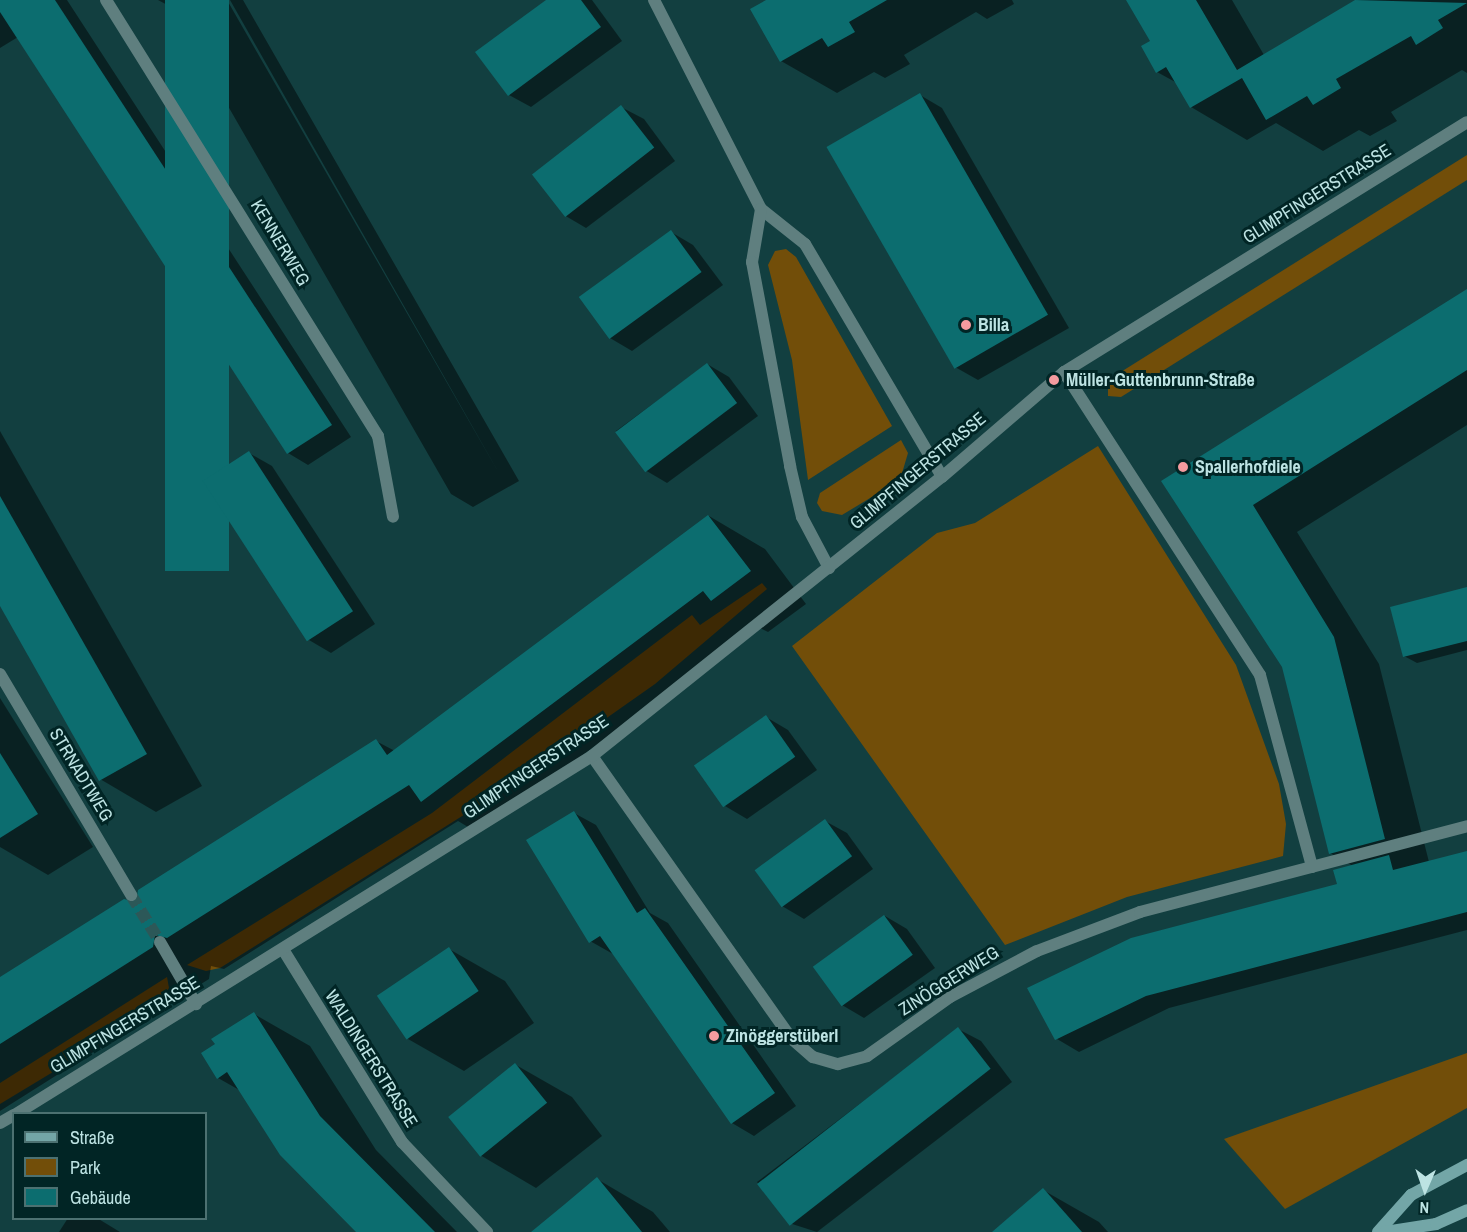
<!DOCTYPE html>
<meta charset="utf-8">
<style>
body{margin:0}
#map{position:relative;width:1467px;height:1232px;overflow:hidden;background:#123f40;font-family:"Archivo Narrow",sans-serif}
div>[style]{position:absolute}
.green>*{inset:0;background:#724e09}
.shadow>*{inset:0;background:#0007}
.building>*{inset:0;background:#0c6d6f;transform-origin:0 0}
.street-tunnel>*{height:12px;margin-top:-6px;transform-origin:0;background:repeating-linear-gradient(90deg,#2c5858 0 12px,transparent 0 18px)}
.street>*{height:12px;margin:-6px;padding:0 6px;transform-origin:6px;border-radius:6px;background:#5f7f7f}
.secondary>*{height:12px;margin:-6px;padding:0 6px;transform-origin:6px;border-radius:6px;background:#73a6a7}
.dots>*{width:16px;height:16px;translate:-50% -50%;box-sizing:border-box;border:3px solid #012525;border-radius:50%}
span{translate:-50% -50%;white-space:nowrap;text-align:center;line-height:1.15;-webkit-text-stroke:6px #012525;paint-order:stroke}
.street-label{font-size:18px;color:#bde3e3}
.poi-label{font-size:18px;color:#bde3e3;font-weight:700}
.left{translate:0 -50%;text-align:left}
.legend{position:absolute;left:12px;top:1112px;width:195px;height:108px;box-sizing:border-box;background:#012525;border:2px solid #4c7171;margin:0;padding:8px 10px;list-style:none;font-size:18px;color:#bde3e3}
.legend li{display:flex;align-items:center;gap:12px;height:30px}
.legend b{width:30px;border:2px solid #4c7171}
.north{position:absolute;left:1395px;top:1160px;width:60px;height:60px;-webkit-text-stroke:4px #012525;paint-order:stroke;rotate:182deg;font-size:16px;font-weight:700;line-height:24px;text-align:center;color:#bde3e3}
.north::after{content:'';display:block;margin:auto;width:21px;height:27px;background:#bde3e3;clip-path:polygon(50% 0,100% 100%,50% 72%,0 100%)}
</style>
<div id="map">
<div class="green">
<div style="clip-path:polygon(1467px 155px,1467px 180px,1121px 397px,1108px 396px,1108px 380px)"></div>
<div style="clip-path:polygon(786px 249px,796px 257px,892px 426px,808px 480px,792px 360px,768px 265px,775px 251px)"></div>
<div style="clip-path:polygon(901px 440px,908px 453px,900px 480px,842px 515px,822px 511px,817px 503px,820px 493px)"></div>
<div style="clip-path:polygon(1098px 446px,1236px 665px,1279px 784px,1286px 824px,1283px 856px,1127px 897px,1005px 945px,792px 646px,937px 533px,975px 523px)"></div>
<div style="clip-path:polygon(762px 583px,767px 589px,655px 684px,510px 786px,220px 968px,206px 971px,187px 965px,432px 813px,692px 615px,700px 625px)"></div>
<div style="clip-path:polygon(167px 977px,169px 988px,154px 1011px,0 1104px,0 1083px)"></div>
<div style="clip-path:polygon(1467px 1053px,1467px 1108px,1285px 1209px,1224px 1139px)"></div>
</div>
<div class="shadow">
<div style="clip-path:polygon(0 0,67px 0,351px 437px,308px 465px,288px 453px,18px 37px,0 48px)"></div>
<div style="clip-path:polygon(158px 0,227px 0,500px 475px,230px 0,243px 0,519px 481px,473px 507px,451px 494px,171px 7px)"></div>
<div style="clip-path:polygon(548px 0,592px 0,622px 41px,531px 107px,509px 95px)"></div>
<div style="clip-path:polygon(769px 0,1012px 0,1014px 4px,987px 19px,976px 12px,904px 55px,910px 64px,885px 78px,874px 72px,837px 93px,781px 61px)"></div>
<div style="clip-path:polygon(1128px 0,1232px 0,1264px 55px,1359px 0,1467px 0,1467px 73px,1462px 70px,1391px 112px,1397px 121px,1370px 136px,1359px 130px,1323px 151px,1276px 123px,1247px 140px,1191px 107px,1177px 83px,1157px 72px,1152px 41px)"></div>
<div style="clip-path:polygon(920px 95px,942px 108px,1069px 328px,978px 380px,955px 367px)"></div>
<div style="clip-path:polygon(621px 107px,644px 119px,675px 161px,586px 228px,564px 215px)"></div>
<div style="clip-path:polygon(671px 232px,693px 245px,723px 285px,632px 351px,610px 338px)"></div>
<div style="clip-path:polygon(1467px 291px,1467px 425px,1297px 532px,1379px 664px,1429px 862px,1467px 852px,1467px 930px,1169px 1008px,1079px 1052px,1057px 1039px,1339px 885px,1353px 866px,1330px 853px,1284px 666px,1163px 482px)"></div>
<div style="clip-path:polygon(707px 364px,729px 377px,758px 416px,667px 483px,645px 470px,616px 431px)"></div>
<div style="clip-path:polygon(0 431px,202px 786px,156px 812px,100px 779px,0 603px)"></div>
<div style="clip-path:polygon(249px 453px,272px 466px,375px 624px,331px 653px,309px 640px)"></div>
<div style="clip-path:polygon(709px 516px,765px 549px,806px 604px,768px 632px,756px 626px,478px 833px,458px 821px,224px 969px,211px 966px,209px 979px,0 1111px,0 979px,137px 904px,376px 741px,395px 751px)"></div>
<div style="clip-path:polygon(1467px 588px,1467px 650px,1417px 663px,1404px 656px)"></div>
<div style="clip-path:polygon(0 698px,93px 847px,48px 875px,0 847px)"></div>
<div style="clip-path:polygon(766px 717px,788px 730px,817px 770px,747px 819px,725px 806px)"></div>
<div style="clip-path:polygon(574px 813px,596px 825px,650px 913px,668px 923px,796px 1106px,754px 1136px,732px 1123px,613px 954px,590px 941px)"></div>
<div style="clip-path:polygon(825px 821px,847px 833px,873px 869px,804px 919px,782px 906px)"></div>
<div style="clip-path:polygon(885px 916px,907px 929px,935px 968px,864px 1018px,842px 1005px)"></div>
<div style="clip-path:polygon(449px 949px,505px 981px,534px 1023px,464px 1071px,408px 1039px)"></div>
<div style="clip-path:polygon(254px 1014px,310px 1046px,376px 1150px,457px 1232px,359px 1232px,241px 1091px,218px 1078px)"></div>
<div style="clip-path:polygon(958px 1029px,981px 1041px,1012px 1082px,817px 1232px,789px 1223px,757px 1182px)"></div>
<div style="clip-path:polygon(516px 1065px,572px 1097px,602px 1136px,536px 1188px,480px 1155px,449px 1117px)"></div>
<div style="clip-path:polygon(597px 1179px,653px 1212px,670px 1232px,533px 1232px)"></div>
<div style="clip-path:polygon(1043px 1190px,1099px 1222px,1108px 1232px,998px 1232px)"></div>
<div style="clip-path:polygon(68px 1218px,97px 1218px,120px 1232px,59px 1232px)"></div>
</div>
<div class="building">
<div style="clip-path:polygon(0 0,55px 0,332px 425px,287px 454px,0 12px)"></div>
<div style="left:165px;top:0;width:64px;height:571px"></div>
<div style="clip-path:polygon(546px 0,581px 0,601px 27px,508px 96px,475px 52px)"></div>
<div style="clip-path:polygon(766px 0,887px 0,849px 22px,855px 32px,828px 47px,822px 38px,780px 62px,750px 9px)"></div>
<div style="clip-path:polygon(1126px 0,1196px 0,1237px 70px,1355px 0,1467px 3px,1438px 20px,1443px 28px,1416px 45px,1411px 36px,1336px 79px,1341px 88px,1313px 105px,1307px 96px,1266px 120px,1242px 78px,1190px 108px,1166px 67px,1156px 73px,1141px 46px,1150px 41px)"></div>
<div style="left:920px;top:93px;width:256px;height:108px;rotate:60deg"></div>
<div style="left:621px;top:105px;width:54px;height:113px;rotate:52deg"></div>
<div style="left:671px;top:230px;width:52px;height:114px;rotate:54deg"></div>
<div style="clip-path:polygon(1467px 289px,1467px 370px,1253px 505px,1334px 637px,1385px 839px,1329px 854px,1282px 667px,1161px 481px)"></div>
<div style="left:707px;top:363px;width:50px;height:115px;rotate:53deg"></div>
<div style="left:249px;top:451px;width:191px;height:55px;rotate:57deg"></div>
<div style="clip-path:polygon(0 496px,147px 754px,99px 781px,0 606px)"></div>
<div style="clip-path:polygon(708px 515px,751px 571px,711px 601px,703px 591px,421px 802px,409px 785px,167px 938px,155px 935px,153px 947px,0 1044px,0 977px,124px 899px,136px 902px,138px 890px,376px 739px,387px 755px)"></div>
<div style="clip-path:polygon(1467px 587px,1467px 641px,1403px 657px,1390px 607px)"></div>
<div style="left:766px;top:715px;width:51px;height:88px;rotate:55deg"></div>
<div style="clip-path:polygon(0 753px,38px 814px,0 838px)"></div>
<div style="clip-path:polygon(574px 811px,637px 913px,645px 908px,775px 1093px,731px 1124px,600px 936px,589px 943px,526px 840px)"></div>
<div style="left:825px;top:819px;width:46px;height:87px;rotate:54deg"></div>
<div style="clip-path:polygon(1467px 851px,1467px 912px,1146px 996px,1055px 1040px,1027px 988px,1131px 938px,1337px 884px,1333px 870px,1389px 855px,1393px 870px)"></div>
<div style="left:884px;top:915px;width:49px;height:88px;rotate:54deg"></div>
<div style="left:449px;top:947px;width:53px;height:87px;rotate:56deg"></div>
<div style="clip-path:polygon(254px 1012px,320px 1116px,435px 1232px,356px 1232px,280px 1155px,227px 1072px,217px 1079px,201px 1053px,215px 1044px,211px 1039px)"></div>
<div style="left:958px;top:1027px;width:53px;height:255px;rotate:52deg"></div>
<div style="left:515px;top:1063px;width:51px;height:86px;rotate:51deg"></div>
<div style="clip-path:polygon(597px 1177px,642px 1232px,531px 1232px,565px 1204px)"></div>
<div style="clip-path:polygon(1043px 1188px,1082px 1232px,992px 1232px)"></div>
</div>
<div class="street-tunnel">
<div style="left:131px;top:895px;width:55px;rotate:58.3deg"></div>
</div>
<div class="street">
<div style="left:106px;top:0;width:514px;rotate:58.04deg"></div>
<div style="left:378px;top:436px;width:82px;rotate:79.5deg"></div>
<div style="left:654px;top:0;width:235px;rotate:62.9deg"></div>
<div style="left:761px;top:209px;width:56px;rotate:38.5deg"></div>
<div style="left:805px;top:244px;width:270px;rotate:59.5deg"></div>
<div style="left:761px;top:209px;width:54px;rotate:99.6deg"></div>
<div style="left:752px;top:262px;width:208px;rotate:79.4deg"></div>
<div style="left:790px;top:466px;width:52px;rotate:76.8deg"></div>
<div style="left:802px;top:517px;width:58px;rotate:62.1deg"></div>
<div style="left:1064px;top:372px;width:361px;rotate:57.1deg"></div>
<div style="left:1260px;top:675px;width:199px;rotate:74.8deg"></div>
<div style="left:0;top:674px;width:257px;rotate:59.3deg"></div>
<div style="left:592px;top:756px;width:347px;rotate:54.8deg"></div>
<div style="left:792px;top:1039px;width:28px;rotate:41deg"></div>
<div style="left:813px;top:1057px;width:26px;rotate:16deg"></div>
<div style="left:838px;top:1064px;width:30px;rotate:-15deg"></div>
<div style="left:867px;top:1056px;width:102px;rotate:-35.4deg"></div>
<div style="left:950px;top:997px;width:98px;rotate:-27.9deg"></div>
<div style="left:1037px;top:951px;width:110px;rotate:-20.7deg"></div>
<div style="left:1140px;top:912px;width:338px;rotate:-14.7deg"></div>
<div style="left:160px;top:942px;width:72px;rotate:59.9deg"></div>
<div style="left:284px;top:951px;width:225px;rotate:58.3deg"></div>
<div style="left:402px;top:1142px;width:124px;rotate:46.6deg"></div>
<div style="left:16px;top:1114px;width:678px;rotate:-31.86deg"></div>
<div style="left:592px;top:756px;width:448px;rotate:-38.6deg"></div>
<div style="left:942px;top:477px;width:161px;rotate:-40.7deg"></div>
<div style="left:1064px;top:372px;width:474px;rotate:-31.8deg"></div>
<div style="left:0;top:1123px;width:16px;rotate:-30deg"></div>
</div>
<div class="secondary">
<div style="left:1378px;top:1232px;width:50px;rotate:-48.3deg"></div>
<div style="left:1411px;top:1195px;width:64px;rotate:-28.2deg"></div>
<div style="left:1385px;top:1232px;width:52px;rotate:-8.9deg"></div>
<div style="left:1436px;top:1224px;width:34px;rotate:-24deg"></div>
</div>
<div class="dots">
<div style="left:966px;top:325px;background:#f49b9f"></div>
<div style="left:1054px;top:380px;background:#f49b9f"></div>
<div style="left:1183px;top:467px;background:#f49b9f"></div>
<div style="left:714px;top:1036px;background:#f49b9f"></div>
</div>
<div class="street-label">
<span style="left:1317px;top:194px;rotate:-32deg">GLIMPFINGERSTRASSE</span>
<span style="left:280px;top:243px;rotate:59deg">KENNERWEG</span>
<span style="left:918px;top:471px;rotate:-40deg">GLIMPFINGERSTRASSE</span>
<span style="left:536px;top:767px;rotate:-34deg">GLIMPFINGERSTRASSE</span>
<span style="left:81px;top:775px;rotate:59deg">STRNADTWEG</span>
<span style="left:949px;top:981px;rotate:-32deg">ZINÖGGERWEG</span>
<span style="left:125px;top:1025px;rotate:-31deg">GLIMPFINGERSTRASSE</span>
<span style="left:371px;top:1059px;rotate:58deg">WALDINGERSTRASSE</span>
</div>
<div class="poi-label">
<span class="left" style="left:978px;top:325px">Billa</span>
<span class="left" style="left:1066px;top:380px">Müller-Guttenbrunn-Straße</span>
<span class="left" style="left:1195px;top:467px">Spallerhofdiele</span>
<span class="left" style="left:726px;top:1036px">Zinöggerstüberl</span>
</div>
<ul class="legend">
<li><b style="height:8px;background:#73a6a7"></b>Straße</li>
<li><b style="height:16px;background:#724e09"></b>Park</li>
<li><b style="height:16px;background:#0c6d6f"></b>Gebäude</li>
</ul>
<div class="north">N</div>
</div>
